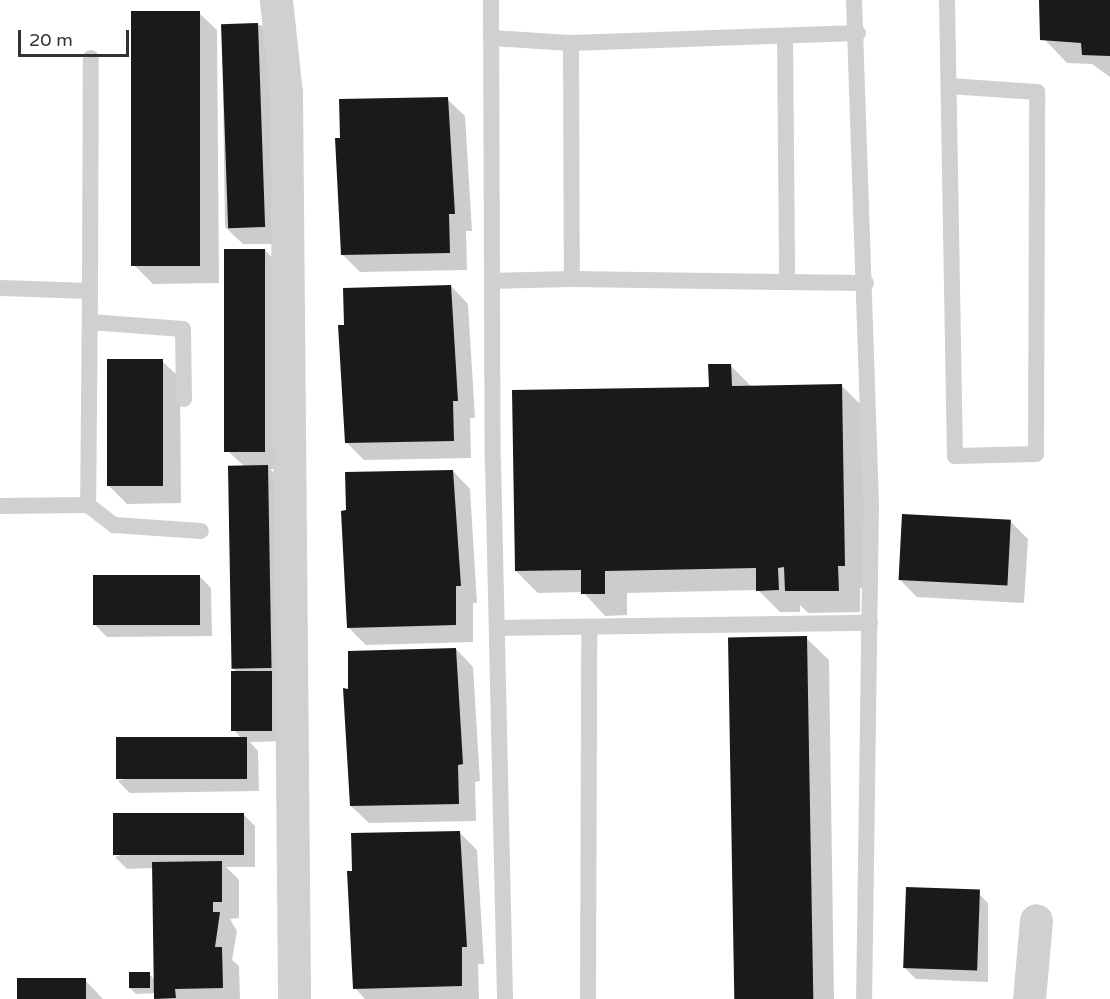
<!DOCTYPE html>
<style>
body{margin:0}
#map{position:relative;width:1110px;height:999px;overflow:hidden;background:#fff;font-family:"Varela Round",sans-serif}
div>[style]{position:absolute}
.shadow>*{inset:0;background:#0003}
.building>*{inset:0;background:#1a1a1a;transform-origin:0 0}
.service>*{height:16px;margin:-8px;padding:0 8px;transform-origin:8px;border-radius:8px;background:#d0d0d0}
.minor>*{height:33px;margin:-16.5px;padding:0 16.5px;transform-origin:16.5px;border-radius:16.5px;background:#d0d0d0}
span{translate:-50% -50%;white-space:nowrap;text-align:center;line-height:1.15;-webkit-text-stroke:6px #fff;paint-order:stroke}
.scale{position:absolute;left:18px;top:30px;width:111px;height:27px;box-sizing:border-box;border:3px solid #333;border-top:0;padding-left:8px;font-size:18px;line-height:21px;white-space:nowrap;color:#333;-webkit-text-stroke:4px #fff;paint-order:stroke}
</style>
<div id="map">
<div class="shadow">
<div style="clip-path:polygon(1040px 0,1110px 0,1110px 77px,1092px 64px,1067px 63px,1045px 40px)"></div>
<div style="clip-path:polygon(199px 13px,217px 30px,219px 283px,153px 284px,135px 266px)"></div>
<div style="clip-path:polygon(261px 25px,278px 43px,281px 244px,243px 244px,225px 227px,222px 26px)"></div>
<div style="clip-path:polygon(447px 99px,465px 116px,472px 231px,466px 231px,467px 270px,360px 272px,342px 254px)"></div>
<div style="clip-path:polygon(265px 250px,282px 268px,286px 469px,270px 469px,285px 484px,285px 741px,250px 742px,258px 751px,259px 791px,130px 793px,118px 781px,242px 739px,234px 730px,237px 673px,233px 668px,245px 467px,229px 452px)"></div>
<div style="clip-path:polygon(451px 286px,468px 304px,475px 418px,470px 418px,471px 458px,364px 460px,346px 442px)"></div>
<div style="clip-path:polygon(162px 361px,180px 378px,181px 503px,127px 504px,109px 486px)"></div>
<div style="clip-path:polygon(730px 365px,752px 387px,841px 385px,864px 408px,866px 588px,860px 588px,860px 612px,808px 613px,800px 605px,800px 612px,780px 612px,758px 590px,627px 593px,627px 615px,605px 616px,583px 592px,538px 593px,516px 571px)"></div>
<div style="clip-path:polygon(453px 471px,470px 489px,477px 603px,473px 603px,473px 642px,366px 645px,348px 627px)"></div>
<div style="clip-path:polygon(1010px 521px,1028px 539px,1024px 603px,917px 597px,899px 579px)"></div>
<div style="clip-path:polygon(199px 576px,211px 588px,212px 636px,107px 637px,95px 625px)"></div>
<div style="clip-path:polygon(806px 638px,829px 660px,834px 999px,735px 999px)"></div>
<div style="clip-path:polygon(456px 649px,473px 667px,480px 781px,475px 782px,476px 821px,369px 823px,351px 806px)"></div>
<div style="clip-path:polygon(243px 814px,255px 826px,255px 867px,226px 867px,239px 880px,239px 918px,230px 919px,237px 931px,232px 960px,239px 966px,240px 999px,156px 999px,156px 993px,136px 994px,130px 988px,149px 974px,155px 980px,153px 868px,127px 869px,115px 857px)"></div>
<div style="clip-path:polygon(459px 832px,477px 850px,484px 964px,478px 964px,479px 999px,365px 999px,355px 988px)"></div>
<div style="clip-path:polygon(976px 891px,988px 903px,988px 982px,916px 979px,904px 967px)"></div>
<div style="clip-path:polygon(85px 980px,103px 999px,19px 999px)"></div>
</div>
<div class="building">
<div style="clip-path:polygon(1039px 0,1110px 0,1110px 56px,1082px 55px,1081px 43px,1040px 40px)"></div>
<div style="left:200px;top:11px;width:255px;height:69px;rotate:90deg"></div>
<div style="left:258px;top:23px;width:204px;height:37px;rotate:88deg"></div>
<div style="clip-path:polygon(448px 97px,455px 214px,449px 214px,450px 253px,341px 255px,335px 138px,340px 138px,339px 99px)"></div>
<div style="left:224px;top:249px;width:41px;height:203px"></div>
<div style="clip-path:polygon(451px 285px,458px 401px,453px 401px,454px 441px,345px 443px,338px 325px,344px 325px,343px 288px)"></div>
<div style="left:163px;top:359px;width:127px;height:56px;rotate:90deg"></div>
<div style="clip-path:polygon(708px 364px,731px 364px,732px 386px,842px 384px,845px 566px,838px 566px,839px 591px,785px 591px,784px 567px,778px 568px,779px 590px,756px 591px,756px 568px,605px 571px,605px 594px,581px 594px,581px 570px,515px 571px,512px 390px,709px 387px)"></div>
<div style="left:268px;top:465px;width:203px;height:40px;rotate:89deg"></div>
<div style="clip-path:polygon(453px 470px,461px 586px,456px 586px,456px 625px,347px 628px,341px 511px,346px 510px,345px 472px)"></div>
<div style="left:902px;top:514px;width:109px;height:66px;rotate:3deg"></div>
<div style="left:93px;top:575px;width:107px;height:50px"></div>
<div style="left:807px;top:636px;width:363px;height:79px;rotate:89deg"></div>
<div style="clip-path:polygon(456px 648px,463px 764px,458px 765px,459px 804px,350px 806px,343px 688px,348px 689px,348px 651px)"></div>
<div style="left:231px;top:671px;width:41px;height:60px"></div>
<div style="left:247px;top:737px;width:42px;height:131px;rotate:90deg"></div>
<div style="left:244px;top:813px;width:42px;height:131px;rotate:90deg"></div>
<div style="clip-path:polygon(460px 831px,467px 947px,462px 947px,462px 986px,353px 989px,347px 871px,352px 871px,351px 833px)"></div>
<div style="clip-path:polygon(222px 861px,222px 902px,213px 902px,213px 912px,220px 912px,215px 947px,222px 947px,223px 988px,175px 989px,176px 998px,154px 999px,152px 862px)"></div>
<div style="left:906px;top:887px;width:74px;height:81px;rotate:2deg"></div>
<div style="left:150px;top:972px;width:16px;height:21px;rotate:90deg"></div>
<div style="left:17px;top:978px;width:69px;height:21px"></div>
</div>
<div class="service">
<div style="left:491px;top:0;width:461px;rotate:89.8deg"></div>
<div style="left:493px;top:461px;width:538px;rotate:88.72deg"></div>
<div style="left:854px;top:0;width:504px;rotate:88.07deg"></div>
<div style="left:871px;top:504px;width:495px;rotate:90.8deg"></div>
<div style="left:947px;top:0;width:456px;rotate:89deg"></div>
<div style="left:955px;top:456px;width:81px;rotate:-1.4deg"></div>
<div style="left:1036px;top:454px;width:362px;rotate:-89.8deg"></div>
<div style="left:1037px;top:92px;width:88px;rotate:-176.1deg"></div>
<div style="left:858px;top:33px;width:287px;rotate:178deg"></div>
<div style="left:571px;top:43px;width:236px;rotate:89.8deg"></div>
<div style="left:572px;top:279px;width:294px;rotate:0.8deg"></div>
<div style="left:785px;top:36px;width:246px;rotate:89.5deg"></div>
<div style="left:491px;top:38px;width:80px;rotate:3.6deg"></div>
<div style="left:492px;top:281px;width:80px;rotate:-1.4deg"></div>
<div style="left:0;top:288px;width:90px;rotate:1.9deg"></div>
<div style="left:90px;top:291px;width:214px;rotate:90.5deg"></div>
<div style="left:88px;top:505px;width:88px;rotate:179.3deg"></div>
<div style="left:90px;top:291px;width:233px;rotate:-89.8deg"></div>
<div style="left:90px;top:322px;width:93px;rotate:4.3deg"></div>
<div style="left:183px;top:329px;width:70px;rotate:89.2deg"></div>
<div style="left:88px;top:505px;width:33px;rotate:38deg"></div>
<div style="left:114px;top:525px;width:87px;rotate:3.9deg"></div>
<div style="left:497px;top:628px;width:373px;rotate:-0.8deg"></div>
<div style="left:588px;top:999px;width:372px;rotate:-89.8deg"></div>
</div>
<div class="minor">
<div style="left:276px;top:0;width:94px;rotate:83.9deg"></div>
<div style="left:286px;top:93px;width:906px;rotate:89.49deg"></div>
<div style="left:1029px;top:999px;width:79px;rotate:-84.9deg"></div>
</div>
<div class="scale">20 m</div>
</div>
